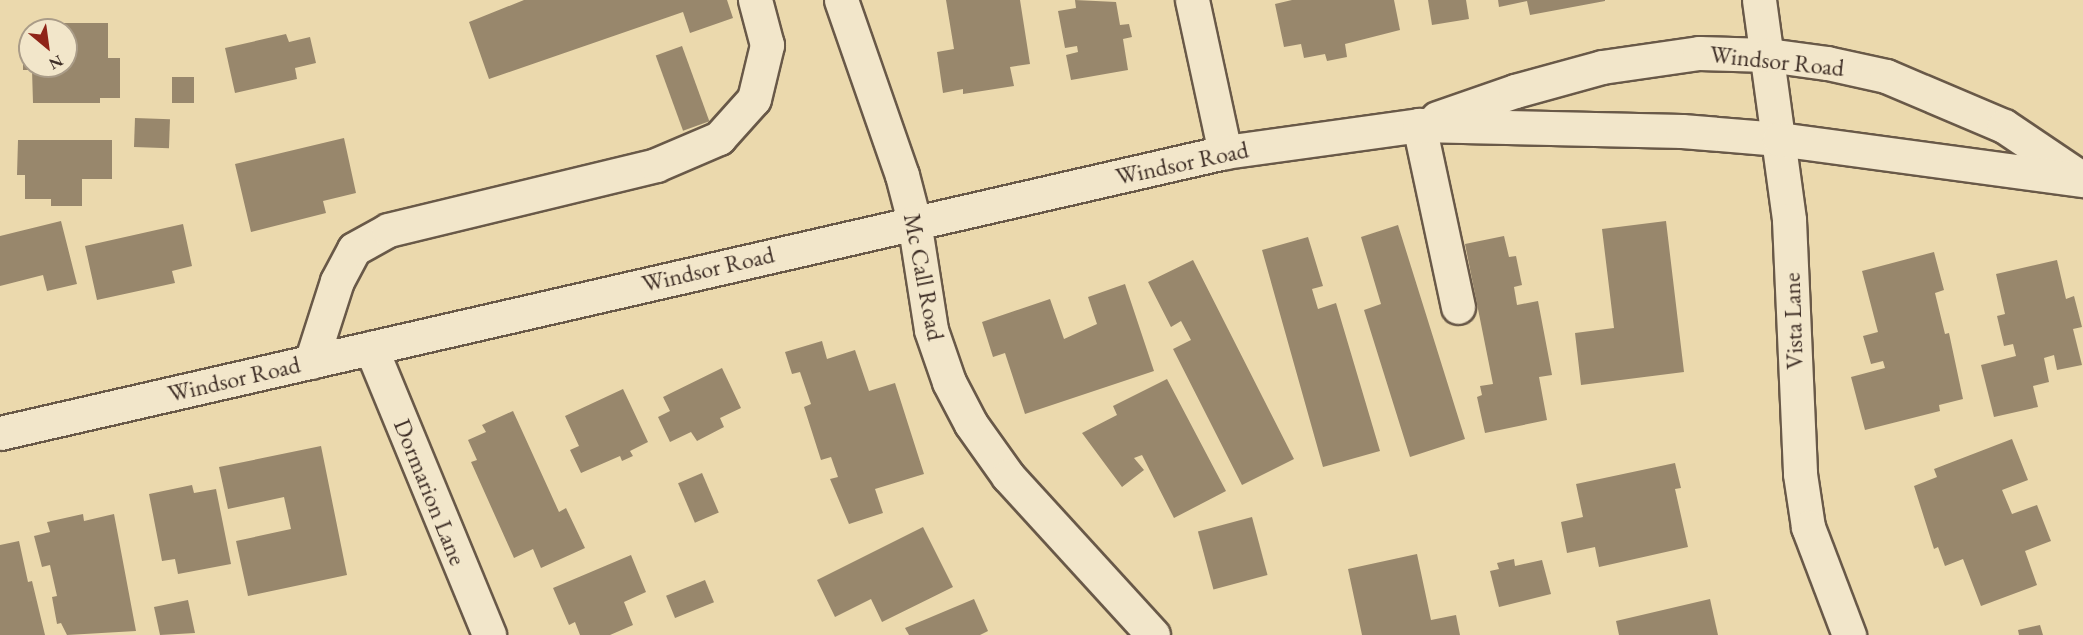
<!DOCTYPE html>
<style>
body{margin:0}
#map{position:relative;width:2083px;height:635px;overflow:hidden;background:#ebd9ad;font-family:"EB Garamond",serif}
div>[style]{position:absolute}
.building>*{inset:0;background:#98876c;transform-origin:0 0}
.roads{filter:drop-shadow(2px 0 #695948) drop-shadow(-2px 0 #695948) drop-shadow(0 2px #695948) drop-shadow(0 -2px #695948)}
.minor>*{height:33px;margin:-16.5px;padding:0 16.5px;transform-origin:16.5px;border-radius:16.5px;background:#f2e6ca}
span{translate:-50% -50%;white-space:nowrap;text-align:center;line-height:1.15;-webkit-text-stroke:5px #f2e6ca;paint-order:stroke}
.street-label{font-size:24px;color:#3e2e26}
.north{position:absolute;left:18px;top:18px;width:60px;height:60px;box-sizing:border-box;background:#f2e6ca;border:2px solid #aa9c88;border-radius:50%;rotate:151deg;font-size:16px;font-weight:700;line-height:24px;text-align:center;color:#3e2e26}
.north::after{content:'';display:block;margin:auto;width:21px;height:27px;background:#8f2418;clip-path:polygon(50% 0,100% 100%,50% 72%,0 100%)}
</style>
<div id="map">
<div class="building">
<div style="clip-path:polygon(524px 0,727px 0,733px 18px,690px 33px,683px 12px,489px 79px,469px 22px)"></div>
<div style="clip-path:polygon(946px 0,1020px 0,1030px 64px,1010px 67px,1014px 86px,963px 94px,963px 89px,943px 93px,937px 52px,954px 49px)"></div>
<div style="clip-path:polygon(1075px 0,1116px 2px,1120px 25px,1129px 24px,1132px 37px,1123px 39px,1128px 70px,1071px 80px,1066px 55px,1078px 52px,1077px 46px,1065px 48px,1058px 11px,1076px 8px)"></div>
<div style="clip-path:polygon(1292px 0,1394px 0,1400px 30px,1345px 44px,1347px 57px,1327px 61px,1325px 54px,1304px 58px,1301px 44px,1284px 47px,1275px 4px)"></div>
<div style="clip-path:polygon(1428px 0,1466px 0,1469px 19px,1432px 25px)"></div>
<div style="clip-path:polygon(1498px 0,1605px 0,1605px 1px,1530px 15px,1527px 1px,1499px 7px)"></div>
<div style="clip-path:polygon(62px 23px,108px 23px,108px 58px,120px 58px,120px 98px,100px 98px,100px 103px,33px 103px,32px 70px,23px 70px,23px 56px,30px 56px,30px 66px,66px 66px,66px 30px,62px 30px)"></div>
<div style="clip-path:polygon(286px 34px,289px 42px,310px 37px,316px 63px,295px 68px,297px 79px,235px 93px,225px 48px)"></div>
<div style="left:682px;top:46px;width:80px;height:28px;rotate:70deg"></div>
<div style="left:172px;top:77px;width:22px;height:26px"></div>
<div style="left:135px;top:118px;width:35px;height:29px;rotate:2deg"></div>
<div style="clip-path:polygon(344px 138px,356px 193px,323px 201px,326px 213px,251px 232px,235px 164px)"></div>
<div style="clip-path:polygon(18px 140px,112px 140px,112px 179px,82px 179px,82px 206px,51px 206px,51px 199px,25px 199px,25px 175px,17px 175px)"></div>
<div style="clip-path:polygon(61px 221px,77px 284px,47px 291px,43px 275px,0 286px,0 236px)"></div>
<div style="clip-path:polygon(1666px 221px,1684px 372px,1581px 385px,1575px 333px,1614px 328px,1602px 229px)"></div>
<div style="clip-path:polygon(183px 224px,192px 266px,172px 271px,175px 283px,97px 300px,85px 246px)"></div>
<div style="clip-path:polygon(1398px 225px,1465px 439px,1410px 457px,1364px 310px,1381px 304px,1361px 237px)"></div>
<div style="clip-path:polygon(1504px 236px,1509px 257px,1516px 256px,1522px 285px,1514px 287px,1517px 305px,1538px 301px,1552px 375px,1539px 377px,1547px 420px,1485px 433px,1477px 397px,1482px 395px,1480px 386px,1493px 384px,1465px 244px)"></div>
<div style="clip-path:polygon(1308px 237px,1323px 286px,1312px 289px,1318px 309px,1336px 303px,1380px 451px,1323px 467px,1262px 250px)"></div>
<div style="clip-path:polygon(1934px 252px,1944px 290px,1935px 293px,1945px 334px,1949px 333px,1963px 399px,1939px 405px,1940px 411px,1865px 430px,1851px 377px,1885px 368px,1883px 361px,1871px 364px,1863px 336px,1878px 332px,1862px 271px)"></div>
<div style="clip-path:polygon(1193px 260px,1294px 459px,1242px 485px,1173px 349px,1191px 340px,1181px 321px,1171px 327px,1148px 282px)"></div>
<div style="clip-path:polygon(2057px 260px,2066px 299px,2074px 296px,2082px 327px,2073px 329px,2082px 365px,2057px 370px,2054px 355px,2044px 358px,2049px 382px,2033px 386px,2038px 407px,1994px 417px,1981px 365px,2016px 356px,2013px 344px,2004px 346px,1997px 316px,2005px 314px,1996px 274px)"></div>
<div style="clip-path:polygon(1125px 284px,1154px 371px,1025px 414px,1005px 353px,993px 357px,982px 322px,1050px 299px,1064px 339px,1097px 324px,1088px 297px)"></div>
<div style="clip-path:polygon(822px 341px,827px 359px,855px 350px,869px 391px,895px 383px,924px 474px,875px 489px,883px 513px,849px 524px,830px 479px,838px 477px,831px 457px,821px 460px,804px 407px,811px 404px,800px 372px,792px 374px,785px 352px)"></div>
<div style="clip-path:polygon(722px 368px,741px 408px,720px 418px,724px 427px,697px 441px,691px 432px,670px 442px,658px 417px,670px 411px,663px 397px)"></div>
<div style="clip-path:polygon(1167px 379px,1226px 491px,1174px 518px,1142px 455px,1134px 458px,1144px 470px,1122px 487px,1082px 433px,1117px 415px,1113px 406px)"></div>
<div style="clip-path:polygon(623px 389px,648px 442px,630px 451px,633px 456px,622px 461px,620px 456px,581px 473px,570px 450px,579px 446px,565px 416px)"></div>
<div style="clip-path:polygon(513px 411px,559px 512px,566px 508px,585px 548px,541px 568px,533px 549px,514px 558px,471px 462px,477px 460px,468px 440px,486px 432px,482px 425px)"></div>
<div style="clip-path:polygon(2012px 439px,2028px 480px,2002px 490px,2012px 514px,2037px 505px,2051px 541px,2025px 551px,2037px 585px,1981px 606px,1963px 559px,1945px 566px,1938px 547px,1934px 549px,1914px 486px,1937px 477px,1934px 469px)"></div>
<div style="clip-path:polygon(321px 446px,347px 575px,248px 596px,236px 541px,291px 529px,284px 497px,228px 509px,219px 467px)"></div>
<div style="clip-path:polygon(1675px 463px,1681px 488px,1675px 489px,1688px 547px,1599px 567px,1595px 547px,1567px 553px,1561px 522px,1583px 517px,1576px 484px)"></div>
<div style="left:702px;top:473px;width:43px;height:26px;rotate:67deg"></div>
<div style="clip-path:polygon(192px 485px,194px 493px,216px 489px,231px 564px,178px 574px,175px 559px,162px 561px,149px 494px)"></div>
<div style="clip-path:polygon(83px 514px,84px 521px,114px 514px,136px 631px,67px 635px,61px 623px,57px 624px,52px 597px,57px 596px,50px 565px,42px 567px,34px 536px,50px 532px,47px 522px)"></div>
<div style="left:1252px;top:517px;width:60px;height:56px;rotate:75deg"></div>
<div style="clip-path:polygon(923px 527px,953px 587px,882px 622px,871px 599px,835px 617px,817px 580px)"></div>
<div style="clip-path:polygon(19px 541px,28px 582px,32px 581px,45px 635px,0 635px,0 545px)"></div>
<div style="clip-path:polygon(1417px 554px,1431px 620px,1456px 615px,1460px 635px,1362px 635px,1348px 569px)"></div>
<div style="clip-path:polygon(631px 555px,646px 592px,624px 602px,633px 625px,610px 635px,580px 635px,575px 622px,569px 625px,553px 588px)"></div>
<div style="clip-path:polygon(1514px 559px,1515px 566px,1542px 560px,1551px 594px,1499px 607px,1490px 571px,1499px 569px,1497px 563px)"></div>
<div style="left:705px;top:580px;width:24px;height:42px;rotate:68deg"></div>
<div style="clip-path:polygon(974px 599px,988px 631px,980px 635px,909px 635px,905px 628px)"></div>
<div style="clip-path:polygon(1710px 599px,1718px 635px,1619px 635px,1616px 621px)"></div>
<div style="clip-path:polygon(188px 600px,195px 633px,160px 635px,154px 607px)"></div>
<div style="clip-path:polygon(2040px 625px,2043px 635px,2019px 635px,2018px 630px)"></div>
</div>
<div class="roads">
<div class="minor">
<div style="left:841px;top:0;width:185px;rotate:70.8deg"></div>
<div style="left:902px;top:175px;width:48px;rotate:75.4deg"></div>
<div style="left:914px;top:221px;width:110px;rotate:81.1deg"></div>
<div style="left:931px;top:330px;width:55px;rotate:70.9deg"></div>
<div style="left:949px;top:382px;width:47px;rotate:62.4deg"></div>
<div style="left:971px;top:424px;width:64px;rotate:54.6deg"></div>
<div style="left:1008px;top:476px;width:215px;rotate:47.6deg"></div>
<div style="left:1192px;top:0;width:156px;rotate:77.8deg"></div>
<div style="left:1759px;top:0;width:222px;rotate:82.2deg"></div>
<div style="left:1789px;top:220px;width:254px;rotate:87.5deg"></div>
<div style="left:1800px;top:474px;width:54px;rotate:81.4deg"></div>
<div style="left:1808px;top:527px;width:116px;rotate:69.2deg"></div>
<div style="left:1437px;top:118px;width:83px;rotate:-19.1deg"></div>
<div style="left:1515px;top:91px;width:90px;rotate:-15.4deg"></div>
<div style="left:1602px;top:67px;width:98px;rotate:-8.2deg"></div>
<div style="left:1699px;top:53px;width:69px;rotate:1.7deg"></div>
<div style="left:1768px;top:55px;width:60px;rotate:7.7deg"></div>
<div style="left:1827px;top:63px;width:60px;rotate:12.4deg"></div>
<div style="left:1886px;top:76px;width:128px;rotate:23deg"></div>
<div style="left:2004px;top:126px;width:89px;rotate:34deg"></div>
<div style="left:1419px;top:125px;width:186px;rotate:77.9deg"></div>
<div style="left:371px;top:348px;width:310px;rotate:67.6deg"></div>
<div style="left:311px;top:362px;width:85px;rotate:-72.2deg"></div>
<div style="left:337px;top:281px;width:36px;rotate:-62deg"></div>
<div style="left:354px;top:249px;width:39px;rotate:-29deg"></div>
<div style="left:388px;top:230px;width:276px;rotate:-13.6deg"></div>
<div style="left:656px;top:165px;width:69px;rotate:-23.2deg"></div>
<div style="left:719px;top:138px;width:52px;rotate:-48.1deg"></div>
<div style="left:754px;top:99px;width:56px;rotate:-76.5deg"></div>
<div style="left:767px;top:45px;width:47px;rotate:-104.9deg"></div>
<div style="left:0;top:433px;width:1257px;rotate:-12.92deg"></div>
<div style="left:1225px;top:152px;width:196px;rotate:-7.9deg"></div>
<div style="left:1419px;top:125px;width:263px;rotate:1.3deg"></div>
<div style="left:1682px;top:131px;width:97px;rotate:4.7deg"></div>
<div style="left:1779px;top:139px;width:307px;rotate:7.7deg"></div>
</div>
</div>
<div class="street-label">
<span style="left:1777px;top:61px;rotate:6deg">Windsor Road</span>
<span style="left:1182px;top:163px;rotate:-12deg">Windsor Road</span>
<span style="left:708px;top:269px;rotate:-13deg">Windsor Road</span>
<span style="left:924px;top:277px;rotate:79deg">Mc Call Road</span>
<span style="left:1793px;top:321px;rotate:-92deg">Vista Lane</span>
<span style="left:234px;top:379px;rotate:-13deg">Windsor Road</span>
<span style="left:430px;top:492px;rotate:68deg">Dormarion Lane</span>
</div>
<div class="north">N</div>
</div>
